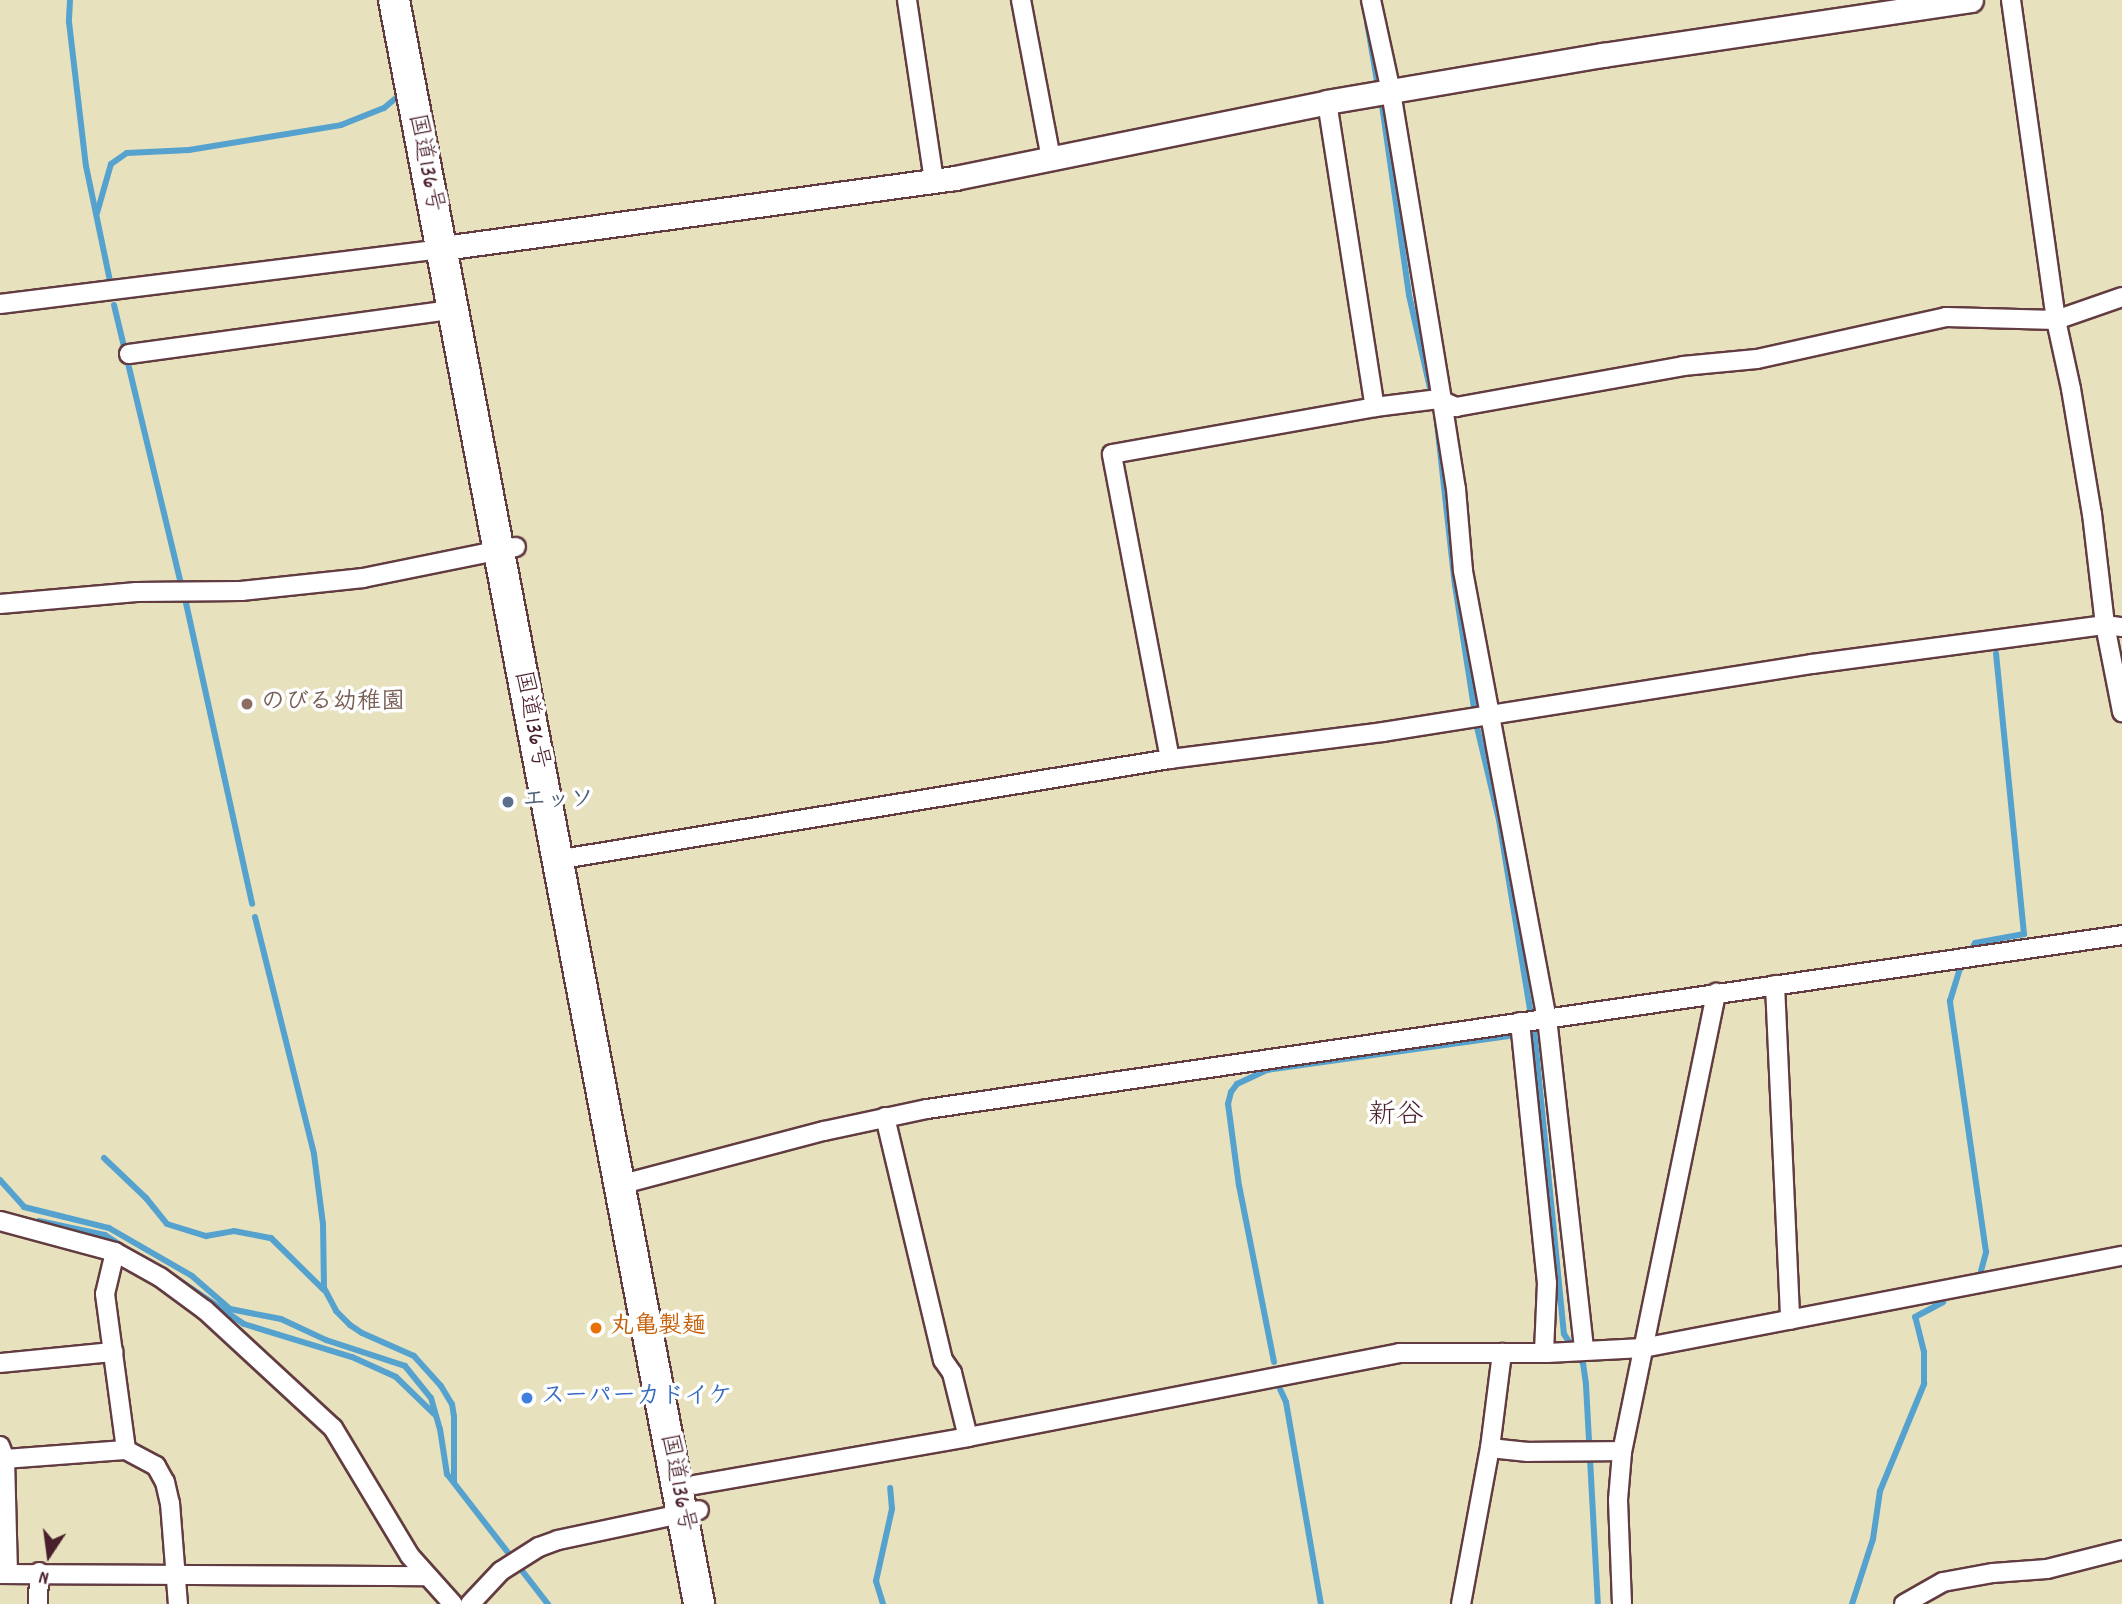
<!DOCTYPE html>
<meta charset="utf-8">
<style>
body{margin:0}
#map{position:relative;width:2122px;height:1604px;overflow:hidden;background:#e7e1bd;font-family:Dekko,"Klee One",sans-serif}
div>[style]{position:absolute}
.stream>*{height:6px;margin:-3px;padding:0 3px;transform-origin:3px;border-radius:3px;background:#56a2cf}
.roads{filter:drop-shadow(2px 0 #623c41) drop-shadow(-2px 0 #623c41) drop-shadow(0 2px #623c41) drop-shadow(0 -2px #623c41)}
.minor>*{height:18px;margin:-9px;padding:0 9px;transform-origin:9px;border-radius:9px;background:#fff}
.tertiary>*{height:23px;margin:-11.5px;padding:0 11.5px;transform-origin:11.5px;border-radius:11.5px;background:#fff}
.trunk>*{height:30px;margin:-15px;padding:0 15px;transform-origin:15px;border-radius:15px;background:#fff}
.dots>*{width:19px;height:19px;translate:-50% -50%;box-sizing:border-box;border:4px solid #fff;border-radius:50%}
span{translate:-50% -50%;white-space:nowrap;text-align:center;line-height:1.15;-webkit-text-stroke:7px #fff;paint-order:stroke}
.street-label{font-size:24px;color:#4a1f2b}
.education-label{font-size:24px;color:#785e54;font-weight:700}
.left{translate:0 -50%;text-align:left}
.service-label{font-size:24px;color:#4e5e75;font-weight:700}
.food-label{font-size:24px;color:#c56008;font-weight:700}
.shop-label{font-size:24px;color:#366cbe;font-weight:700}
.quarter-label{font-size:28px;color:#4a1f2b}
.north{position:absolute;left:14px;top:1520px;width:70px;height:70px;-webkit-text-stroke:5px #fff;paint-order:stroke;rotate:193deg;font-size:19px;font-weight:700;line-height:28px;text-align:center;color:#4a1f2b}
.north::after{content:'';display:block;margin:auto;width:24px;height:32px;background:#4a1f2b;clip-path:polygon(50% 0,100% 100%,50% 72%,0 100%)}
</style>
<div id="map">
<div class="stream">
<div style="left:70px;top:0;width:22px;rotate:93deg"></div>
<div style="left:69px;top:22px;width:145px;rotate:83.3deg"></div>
<div style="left:86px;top:166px;width:117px;rotate:78.2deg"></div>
<div style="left:1367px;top:22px;width:66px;rotate:80.4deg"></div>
<div style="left:1381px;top:98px;width:199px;rotate:81.9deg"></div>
<div style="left:1409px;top:295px;width:105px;rotate:77.3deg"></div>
<div style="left:97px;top:213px;width:51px;rotate:-74.1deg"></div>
<div style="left:111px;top:164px;width:19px;rotate:-35deg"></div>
<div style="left:127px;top:153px;width:62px;rotate:-2.8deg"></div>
<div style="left:189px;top:150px;width:154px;rotate:-9.3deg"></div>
<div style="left:341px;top:125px;width:46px;rotate:-21.6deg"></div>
<div style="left:384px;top:108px;width:16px;rotate:-40deg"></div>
<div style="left:114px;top:305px;width:287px;rotate:76.5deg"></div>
<div style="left:1436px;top:414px;width:172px;rotate:83.7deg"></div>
<div style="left:1455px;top:585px;width:144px;rotate:81.2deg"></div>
<div style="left:1477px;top:727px;width:96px;rotate:76.7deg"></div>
<div style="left:1499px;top:820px;width:222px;rotate:80.7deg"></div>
<div style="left:1535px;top:1039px;width:296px;rotate:84.4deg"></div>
<div style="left:1564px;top:1334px;width:35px;rotate:57deg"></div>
<div style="left:1583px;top:1363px;width:22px;rotate:82deg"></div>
<div style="left:1586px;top:1385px;width:219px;rotate:86.9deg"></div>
<div style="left:186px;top:603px;width:308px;rotate:77.6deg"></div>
<div style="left:255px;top:917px;width:244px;rotate:76deg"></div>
<div style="left:314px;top:1154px;width:71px;rotate:82.7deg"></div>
<div style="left:323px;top:1224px;width:64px;rotate:89.1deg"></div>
<div style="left:324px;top:1288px;width:26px;rotate:62deg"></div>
<div style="left:336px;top:1311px;width:20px;rotate:45deg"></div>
<div style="left:350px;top:1325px;width:14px;rotate:34deg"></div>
<div style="left:362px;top:1333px;width:57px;rotate:23.9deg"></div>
<div style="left:414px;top:1356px;width:40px;rotate:48deg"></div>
<div style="left:441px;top:1386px;width:21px;rotate:59deg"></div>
<div style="left:452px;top:1404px;width:13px;rotate:81deg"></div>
<div style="left:454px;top:1417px;width:65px;rotate:90deg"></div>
<div style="left:104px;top:1158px;width:58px;rotate:43.6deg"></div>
<div style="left:146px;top:1198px;width:33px;rotate:51deg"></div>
<div style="left:167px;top:1224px;width:41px;rotate:17.1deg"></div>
<div style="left:206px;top:1236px;width:28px;rotate:-10deg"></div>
<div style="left:234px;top:1231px;width:38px;rotate:11deg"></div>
<div style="left:271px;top:1238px;width:74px;rotate:44.5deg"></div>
<div style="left:0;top:1180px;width:36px;rotate:48deg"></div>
<div style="left:24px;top:1207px;width:88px;rotate:13.9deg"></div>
<div style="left:109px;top:1228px;width:96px;rotate:30deg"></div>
<div style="left:192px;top:1276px;width:50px;rotate:41deg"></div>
<div style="left:230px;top:1309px;width:52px;rotate:11.1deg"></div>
<div style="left:281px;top:1319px;width:50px;rotate:25deg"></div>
<div style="left:326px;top:1340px;width:83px;rotate:18.2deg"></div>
<div style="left:405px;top:1366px;width:41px;rotate:50.9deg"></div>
<div style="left:431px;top:1398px;width:32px;rotate:74deg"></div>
<div style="left:440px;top:1429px;width:46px;rotate:81.2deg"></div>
<div style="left:447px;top:1474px;width:165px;rotate:52.2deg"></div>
<div style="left:39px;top:1221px;width:67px;rotate:12deg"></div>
<div style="left:105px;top:1235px;width:33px;rotate:33deg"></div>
<div style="left:161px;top:1268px;width:100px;rotate:34deg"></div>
<div style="left:244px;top:1324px;width:113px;rotate:17deg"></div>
<div style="left:352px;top:1357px;width:48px;rotate:24.4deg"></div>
<div style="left:396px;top:1377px;width:53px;rotate:44.2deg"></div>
<div style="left:1981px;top:1271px;width:20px;rotate:-75deg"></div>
<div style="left:1986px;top:1252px;width:254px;rotate:-98.2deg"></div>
<div style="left:1950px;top:1001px;width:31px;rotate:-73deg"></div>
<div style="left:1959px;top:971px;width:32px;rotate:-60deg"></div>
<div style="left:1975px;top:943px;width:50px;rotate:-10.4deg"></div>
<div style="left:2024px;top:934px;width:282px;rotate:-95.7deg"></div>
<div style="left:1274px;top:1362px;width:179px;rotate:-101.2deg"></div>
<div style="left:1239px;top:1186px;width:83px;rotate:-97.6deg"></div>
<div style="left:1228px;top:1104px;width:12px;rotate:-76deg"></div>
<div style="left:1231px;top:1092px;width:10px;rotate:-53deg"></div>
<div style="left:1237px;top:1084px;width:33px;rotate:-25deg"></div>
<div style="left:1267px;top:1070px;width:244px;rotate:-8deg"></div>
<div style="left:1280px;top:1389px;width:14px;rotate:65deg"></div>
<div style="left:1286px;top:1402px;width:205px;rotate:80.2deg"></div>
<div style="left:2029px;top:1577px;width:24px;rotate:-2deg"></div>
<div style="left:883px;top:1604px;width:24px;rotate:-107deg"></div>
<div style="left:876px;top:1581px;width:74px;rotate:-77.5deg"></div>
<div style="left:892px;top:1509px;width:21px;rotate:-95deg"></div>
<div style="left:1852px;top:1604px;width:68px;rotate:-72.1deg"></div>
<div style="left:1873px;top:1539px;width:49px;rotate:-81.7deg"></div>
<div style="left:1880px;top:1491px;width:116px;rotate:-67.6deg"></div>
<div style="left:1924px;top:1384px;width:32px;rotate:-90deg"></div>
<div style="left:1924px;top:1352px;width:36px;rotate:-104deg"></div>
<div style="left:1915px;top:1317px;width:32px;rotate:-28deg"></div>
</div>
<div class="roads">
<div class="minor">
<div style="left:907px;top:0;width:183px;rotate:81.5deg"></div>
<div style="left:1021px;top:0;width:162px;rotate:79.3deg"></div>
<div style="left:1371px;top:0;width:94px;rotate:77.7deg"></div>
<div style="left:1391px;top:92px;width:313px;rotate:80.6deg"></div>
<div style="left:1442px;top:401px;width:89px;rotate:81deg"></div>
<div style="left:1456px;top:489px;width:82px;rotate:85.1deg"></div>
<div style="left:1463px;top:571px;width:455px;rotate:79.4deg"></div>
<div style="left:1547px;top:1018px;width:334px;rotate:83.6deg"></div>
<div style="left:2011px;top:0;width:323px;rotate:82deg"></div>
<div style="left:2056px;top:320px;width:71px;rotate:77.7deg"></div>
<div style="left:2071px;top:389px;width:127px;rotate:80.5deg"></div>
<div style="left:2092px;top:514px;width:112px;rotate:83.3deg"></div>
<div style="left:2105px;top:625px;width:89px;rotate:78.9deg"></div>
<div style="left:1327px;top:102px;width:309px;rotate:81.1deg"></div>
<div style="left:0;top:304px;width:450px;rotate:-7.1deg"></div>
<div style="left:129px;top:354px;width:325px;rotate:-7.8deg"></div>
<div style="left:0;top:604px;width:137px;rotate:-5deg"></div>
<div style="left:136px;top:592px;width:105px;rotate:-0.5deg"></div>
<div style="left:241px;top:591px;width:123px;rotate:-6.1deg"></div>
<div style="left:363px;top:578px;width:156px;rotate:-11.5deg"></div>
<div style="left:1170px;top:759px;width:310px;rotate:-100.8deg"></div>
<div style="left:1112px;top:454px;width:267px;rotate:-10.1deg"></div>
<div style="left:1375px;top:407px;width:64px;rotate:-7.2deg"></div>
<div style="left:1438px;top:399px;width:20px;rotate:24deg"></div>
<div style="left:1456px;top:407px;width:231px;rotate:-10.2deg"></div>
<div style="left:1683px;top:366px;width:74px;rotate:-5.4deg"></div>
<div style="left:1757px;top:359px;width:194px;rotate:-12.5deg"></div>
<div style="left:1946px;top:317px;width:110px;rotate:1.6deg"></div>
<div style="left:2056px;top:320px;width:70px;rotate:-19.2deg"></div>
<div style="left:574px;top:857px;width:604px;rotate:-9.34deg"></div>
<div style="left:1170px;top:759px;width:215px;rotate:-7.2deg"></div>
<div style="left:1383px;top:732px;width:434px;rotate:-9deg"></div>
<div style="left:1812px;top:664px;width:296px;rotate:-7.6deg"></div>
<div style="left:2105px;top:625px;width:17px;rotate:7deg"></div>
<div style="left:1775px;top:985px;width:335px;rotate:87.4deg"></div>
<div style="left:1520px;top:1022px;width:262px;rotate:84.1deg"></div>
<div style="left:1547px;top:1283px;width:70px;rotate:92.5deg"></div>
<div style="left:885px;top:1117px;width:250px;rotate:76.6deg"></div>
<div style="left:943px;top:1360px;width:16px;rotate:55deg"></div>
<div style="left:952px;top:1373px;width:66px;rotate:76deg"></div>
<div style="left:619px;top:1185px;width:212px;rotate:-14.8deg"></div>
<div style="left:824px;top:1131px;width:105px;rotate:-12.1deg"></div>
<div style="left:927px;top:1109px;width:1208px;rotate:-8.28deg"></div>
<div style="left:0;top:1221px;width:119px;rotate:15.1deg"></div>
<div style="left:115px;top:1252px;width:51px;rotate:29.1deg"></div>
<div style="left:160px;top:1277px;width:56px;rotate:36.3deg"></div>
<div style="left:205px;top:1310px;width:174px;rotate:42.7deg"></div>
<div style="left:333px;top:1428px;width:149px;rotate:59deg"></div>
<div style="left:410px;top:1556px;width:64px;rotate:48.1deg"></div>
<div style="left:115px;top:1252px;width:43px;rotate:103.4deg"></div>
<div style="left:105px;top:1294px;width:157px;rotate:82.3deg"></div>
<div style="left:126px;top:1450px;width:34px;rotate:28deg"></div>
<div style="left:156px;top:1466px;width:18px;rotate:61deg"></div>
<div style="left:165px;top:1482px;width:22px;rotate:77deg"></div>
<div style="left:170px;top:1503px;width:101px;rotate:85.5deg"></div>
<div style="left:0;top:1363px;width:114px;rotate:-5.6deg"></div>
<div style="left:0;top:1446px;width:14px;rotate:69deg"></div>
<div style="left:5px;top:1459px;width:113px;rotate:88.5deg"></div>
<div style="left:1490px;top:1448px;width:96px;rotate:-82.8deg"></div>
<div style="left:5px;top:1459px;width:121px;rotate:-4.3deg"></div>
<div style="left:694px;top:1485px;width:278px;rotate:-9.9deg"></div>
<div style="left:968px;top:1437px;width:439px;rotate:-11deg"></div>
<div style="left:1399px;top:1353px;width:148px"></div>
<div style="left:1547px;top:1353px;width:96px;rotate:-3deg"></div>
<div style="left:1643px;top:1348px;width:488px;rotate:-10.9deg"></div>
<div style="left:0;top:1574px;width:427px;rotate:0.3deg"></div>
<div style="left:38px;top:1604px;width:32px;rotate:-88deg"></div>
<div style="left:470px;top:1604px;width:45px;rotate:-46.8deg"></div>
<div style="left:501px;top:1571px;width:45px;rotate:-32.3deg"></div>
<div style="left:539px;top:1547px;width:20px;rotate:-20deg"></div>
<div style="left:558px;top:1540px;width:144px;rotate:-12deg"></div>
<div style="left:1461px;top:1604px;width:159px;rotate:-79.5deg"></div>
<div style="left:1490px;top:1448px;width:38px;rotate:6deg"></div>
<div style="left:1528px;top:1452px;width:94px;rotate:-0.6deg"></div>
<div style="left:1622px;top:1604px;width:104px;rotate:-92.2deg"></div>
<div style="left:1618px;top:1500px;width:48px;rotate:-85.2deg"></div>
<div style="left:1622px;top:1452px;width:469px;rotate:-78.4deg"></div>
<div style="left:1904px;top:1604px;width:45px;rotate:-29.4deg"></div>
<div style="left:1943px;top:1582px;width:51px;rotate:-10.2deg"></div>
<div style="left:1993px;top:1573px;width:54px;rotate:-4.2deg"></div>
<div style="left:2047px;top:1569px;width:77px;rotate:-14.2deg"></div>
</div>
<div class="tertiary">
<div style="left:458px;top:246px;width:502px;rotate:-7.79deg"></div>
<div style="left:955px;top:178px;width:380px;rotate:-11.5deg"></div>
<div style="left:1327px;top:102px;width:280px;rotate:-9.7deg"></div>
<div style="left:1603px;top:55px;width:372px;rotate:-8.5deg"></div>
</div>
<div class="trunk">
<div style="left:394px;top:0;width:1633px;rotate:79.23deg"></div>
</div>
</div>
<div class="dots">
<div style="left:247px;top:704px;background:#8d6e63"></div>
<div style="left:508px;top:802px;background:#5c6f8a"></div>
<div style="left:596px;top:1328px;background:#e8710a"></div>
<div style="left:527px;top:1398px;background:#3f7fe0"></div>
</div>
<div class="street-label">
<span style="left:424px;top:163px;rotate:79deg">国道136号</span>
<span style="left:530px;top:720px;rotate:79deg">国道136号</span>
<span style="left:676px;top:1483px;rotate:79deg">国道136号</span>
</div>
<div class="education-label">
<span class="left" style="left:261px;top:704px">のびる幼稚園</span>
</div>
<div class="service-label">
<span class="left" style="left:522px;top:802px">エッソ</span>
</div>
<div class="food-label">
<span class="left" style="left:610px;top:1328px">丸亀製麺</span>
</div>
<div class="shop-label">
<span class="left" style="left:541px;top:1398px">スーパーカドイケ</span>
</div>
<div class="quarter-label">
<span style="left:1396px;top:1117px">新谷</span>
</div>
<div class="north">N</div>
</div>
